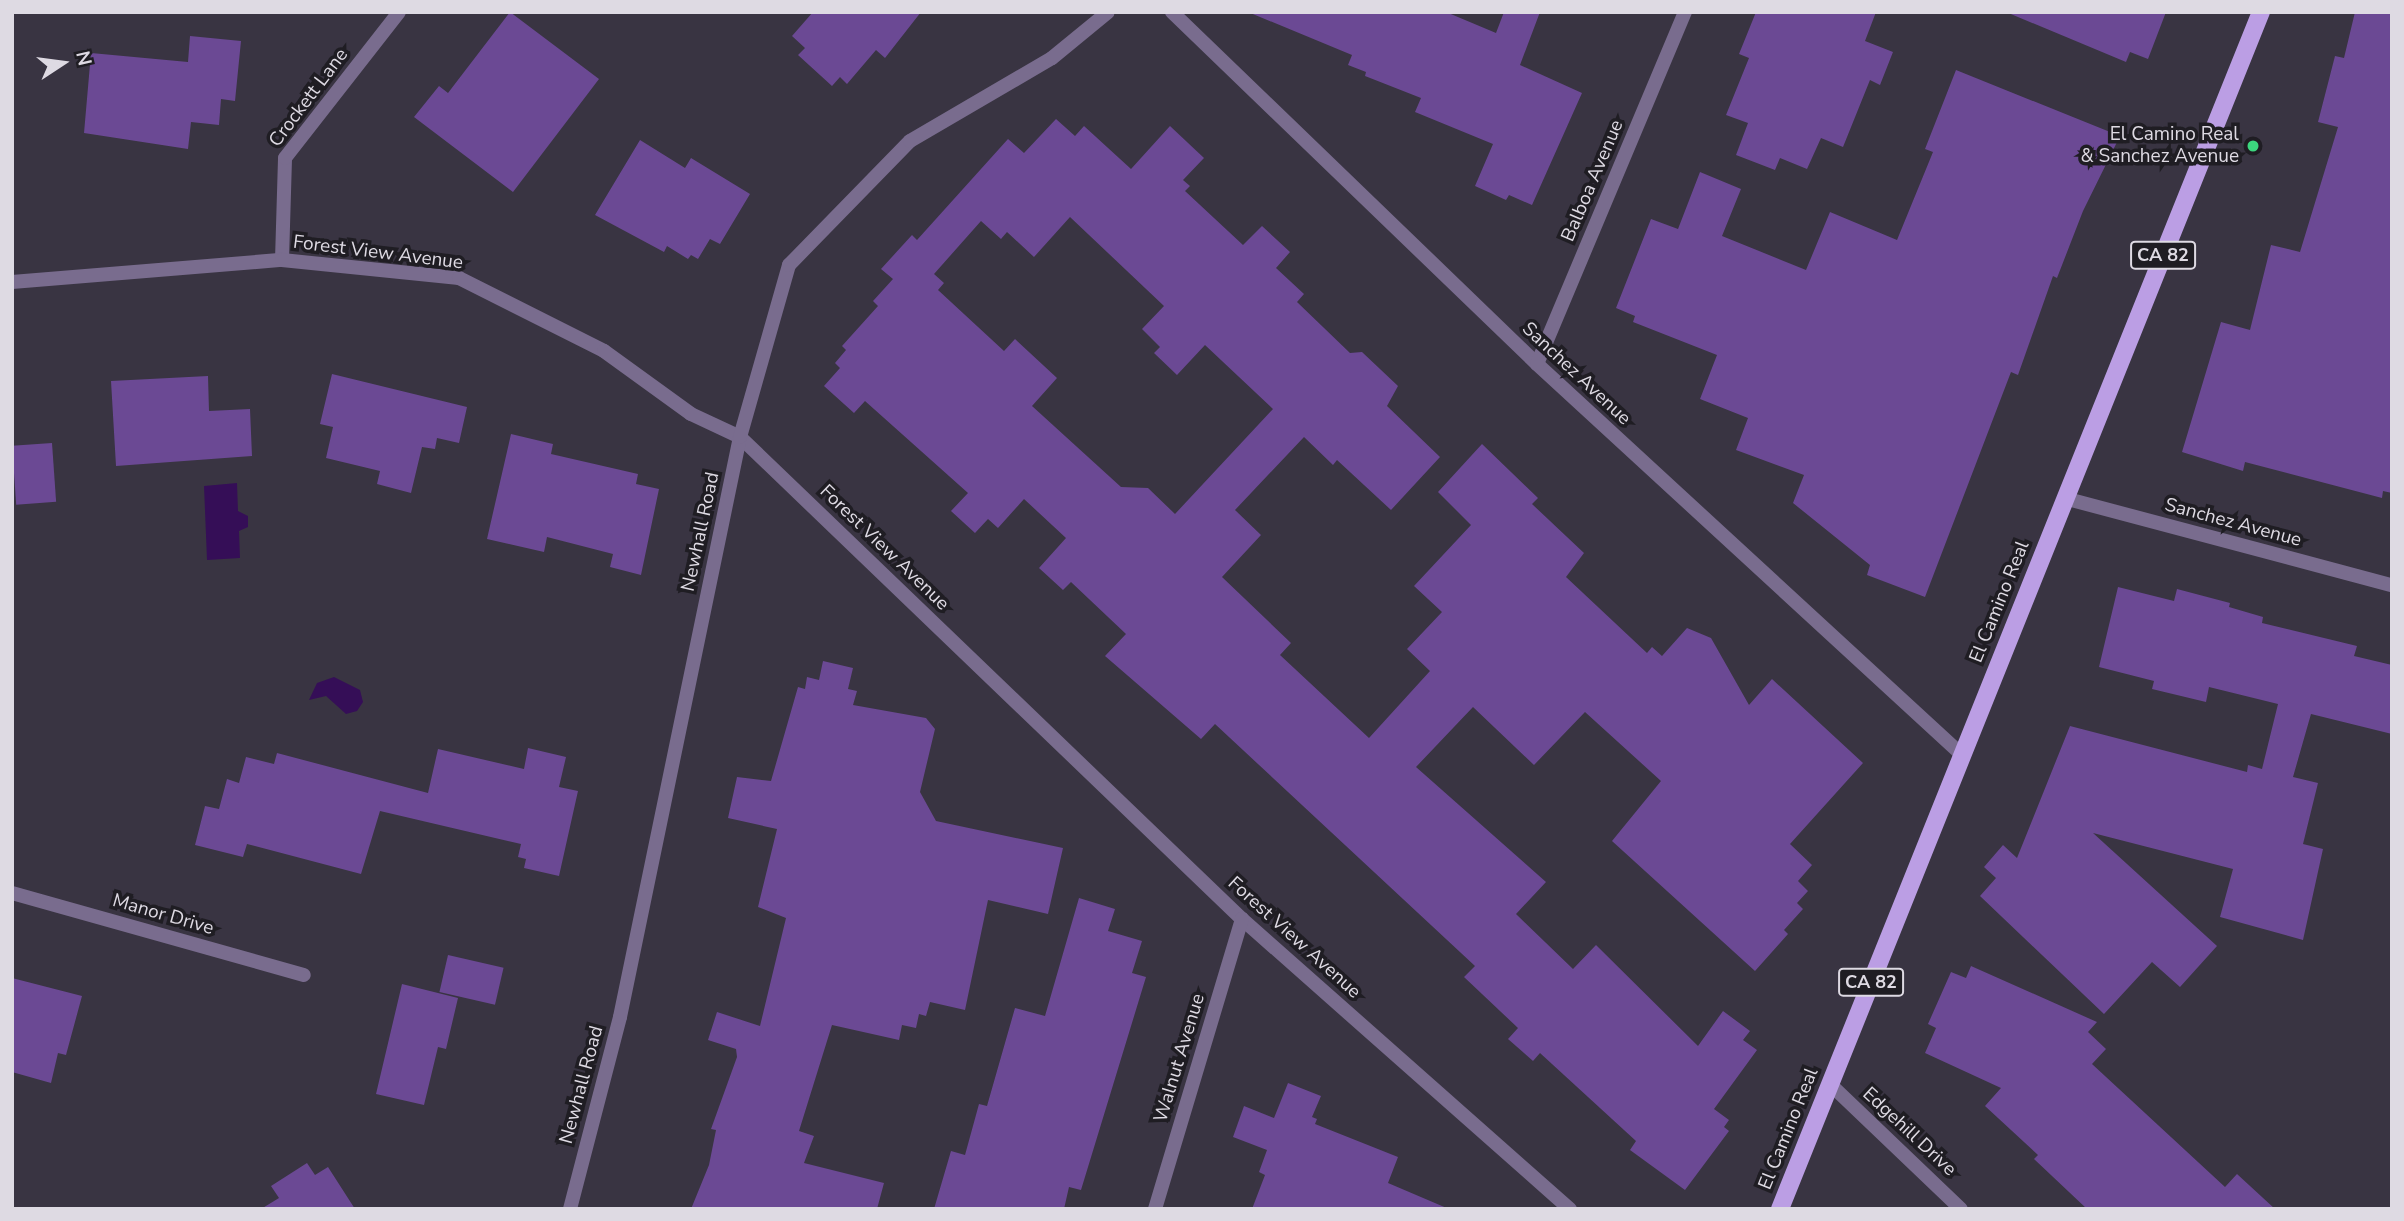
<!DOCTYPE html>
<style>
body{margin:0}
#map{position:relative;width:2404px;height:1221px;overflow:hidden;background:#393442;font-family:"Nunito Sans",sans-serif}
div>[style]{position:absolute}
.water>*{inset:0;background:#350e57}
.building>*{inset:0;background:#6b4994;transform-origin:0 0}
.minor>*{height:14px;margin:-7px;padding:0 7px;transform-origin:7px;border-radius:7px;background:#796c8e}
.primary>*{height:18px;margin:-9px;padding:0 9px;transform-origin:9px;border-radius:9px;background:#bb9ee4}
.dots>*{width:19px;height:19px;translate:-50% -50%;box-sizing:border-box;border:4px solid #1f1d23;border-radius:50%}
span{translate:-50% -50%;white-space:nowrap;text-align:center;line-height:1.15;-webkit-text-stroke:7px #1f1d23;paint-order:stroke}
.shield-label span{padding:2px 5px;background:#1f1d23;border:2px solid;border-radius:5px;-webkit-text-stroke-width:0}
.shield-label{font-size:18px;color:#dedae3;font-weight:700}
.street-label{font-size:19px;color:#dedae3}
.poi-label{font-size:19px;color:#dedae3}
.right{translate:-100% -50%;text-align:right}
.frame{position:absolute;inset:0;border:14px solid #dedae3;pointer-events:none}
.north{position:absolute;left:28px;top:28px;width:70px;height:70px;-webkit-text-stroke:5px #1f1d23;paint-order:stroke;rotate:77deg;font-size:19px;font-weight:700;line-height:28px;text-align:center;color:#dedae3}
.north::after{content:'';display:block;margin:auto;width:24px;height:32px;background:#dedae3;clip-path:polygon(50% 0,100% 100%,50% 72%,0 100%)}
</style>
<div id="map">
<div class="water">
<div style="clip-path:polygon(237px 483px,238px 511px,248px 516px,248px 527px,239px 531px,240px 558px,207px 560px,204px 486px)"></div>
<div style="clip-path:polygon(334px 677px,360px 690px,363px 702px,357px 711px,346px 714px,326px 696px,309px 700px,317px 683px)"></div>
</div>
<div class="building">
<div style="clip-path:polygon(510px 12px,599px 79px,513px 192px,414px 117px,439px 86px,448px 93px)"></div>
<div style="clip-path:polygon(813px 12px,921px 12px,885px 58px,876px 50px,847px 84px,840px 77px,832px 86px,798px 55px,805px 48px,792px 36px)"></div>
<div style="clip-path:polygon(1248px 12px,1446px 12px,1496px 33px,1504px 12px,1540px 12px,1520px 65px,1582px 93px,1532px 205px,1509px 195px,1506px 200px,1475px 186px,1493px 144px,1415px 112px,1421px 98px,1365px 76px,1366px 72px,1348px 65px,1352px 55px)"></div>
<div style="clip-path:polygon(1756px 12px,1876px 12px,1865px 41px,1893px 52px,1880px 85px,1870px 80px,1843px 147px,1821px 138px,1807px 169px,1780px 158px,1775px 170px,1736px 155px,1748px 123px,1726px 115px,1749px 58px,1739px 54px)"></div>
<div style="clip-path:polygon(2006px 12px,2166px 12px,2148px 59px,2130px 52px,2126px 62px)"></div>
<div style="clip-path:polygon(2355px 12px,2392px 12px,2392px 493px,2383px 491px,2382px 498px,2245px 462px,2243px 471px,2182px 452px,2221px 322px,2250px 330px,2271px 245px,2300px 252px,2338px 127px,2318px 122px,2335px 56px,2344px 58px)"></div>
<div style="clip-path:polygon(190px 36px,241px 41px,235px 101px,221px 99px,219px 125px,191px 122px,188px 149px,84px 133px,91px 53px,188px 62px)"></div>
<div style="clip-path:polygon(1956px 70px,2120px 136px,2083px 211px,2057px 278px,2053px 276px,2018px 375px,2011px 372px,1925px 597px,1867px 575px,1870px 565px,1793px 503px,1804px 475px,1736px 450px,1748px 418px,1700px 399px,1717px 355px,1633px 322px,1635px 316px,1616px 308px,1651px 219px,1678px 229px,1700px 172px,1741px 189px,1722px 236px,1806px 270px,1830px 212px,1897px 240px,1933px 152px,1925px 149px)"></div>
<div style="clip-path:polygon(evenodd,1056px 119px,1075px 136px,1084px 126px,1131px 169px,1170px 126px,1204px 158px,1183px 180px,1190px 186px,1185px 191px,1243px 245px,1262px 226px,1290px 252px,1276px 268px,1304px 294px,1297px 302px,1350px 353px,1362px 352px,1398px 386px,1387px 406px,1440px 457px,1391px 510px,1337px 460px,1333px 465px,1304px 437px,1235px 510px,1261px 535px,1222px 577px,1291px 643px,1280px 655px,1369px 738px,1430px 671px,1407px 649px,1442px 612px,1414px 586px,1471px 525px,1438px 492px,1482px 444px,1538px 498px,1532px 504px,1584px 553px,1566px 577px,1647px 653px,1652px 647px,1662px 656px,1687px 628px,1711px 638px,1749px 705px,1772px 679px,1863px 763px,1790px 844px,1812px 865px,1798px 881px,1808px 891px,1797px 903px,1803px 909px,1784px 930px,1788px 934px,1755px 971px,1612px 841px,1661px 781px,1585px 712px,1534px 765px,1473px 707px,1416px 767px,1546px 882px,1516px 914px,1573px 969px,1596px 945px,1698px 1046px,1723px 1011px,1750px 1031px,1743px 1040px,1757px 1050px,1714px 1109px,1729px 1120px,1724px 1127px,1729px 1131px,1685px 1190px,1630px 1150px,1636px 1141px,1540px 1053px,1533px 1061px,1508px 1039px,1518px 1028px,1464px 977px,1475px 966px,1215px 724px,1201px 739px,1105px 656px,1126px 634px,1071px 582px,1063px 590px,1039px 568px,1066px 538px,1024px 499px,998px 528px,988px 519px,975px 533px,951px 511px,968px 493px,865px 401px,854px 413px,824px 386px,840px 368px,835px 363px,846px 350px,842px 346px,878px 306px,873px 301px,893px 279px,881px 269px,912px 235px,917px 240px,1008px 139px,1024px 153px,1056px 119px,1070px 217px,1164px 306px,1142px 329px,1160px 347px,1154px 353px,1177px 375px,1205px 345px,1273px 409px,1175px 514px,1148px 488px,1121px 487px,1032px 406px,1057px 378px,1015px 339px,1004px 351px,938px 290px,944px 283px,934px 274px,981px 221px,1001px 239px,1007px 232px,1034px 257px,1070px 217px)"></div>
<div style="clip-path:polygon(640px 140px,685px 168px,691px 158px,750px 194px,720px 244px,710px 239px,698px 259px,691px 255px,688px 259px,667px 246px,664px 252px,595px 215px)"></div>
<div style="clip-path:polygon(332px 374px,467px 407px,459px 443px,437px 438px,435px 449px,422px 447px,411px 493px,377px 484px,380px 471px,326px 458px,333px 427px,320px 424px)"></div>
<div style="clip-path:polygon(208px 376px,209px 411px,250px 409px,252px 456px,116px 466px,111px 381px)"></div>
<div style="clip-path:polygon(511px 434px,553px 444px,551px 454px,638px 474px,636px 484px,659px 489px,641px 575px,610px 567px,613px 554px,547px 537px,544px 552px,487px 539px)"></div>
<div style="left:52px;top:443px;width:59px;height:40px;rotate:86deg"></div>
<div style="clip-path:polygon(2118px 587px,2174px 601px,2177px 589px,2230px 603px,2229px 607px,2263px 617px,2262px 623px,2357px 646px,2354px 656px,2392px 665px,2392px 734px,2311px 714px,2293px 777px,2318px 783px,2303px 844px,2323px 849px,2303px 940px,2220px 917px,2233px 869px,2093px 833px,2217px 946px,2180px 987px,2152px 962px,2104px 1014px,1980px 896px,1996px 878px,1984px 867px,2003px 845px,2017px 858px,2070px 726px,2247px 772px,2248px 765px,2262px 769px,2278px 704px,2209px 687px,2206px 702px,2152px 689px,2154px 681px,2099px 667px)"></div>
<div style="clip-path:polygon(823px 661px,853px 668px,848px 689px,857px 691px,853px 705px,926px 718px,935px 729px,920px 792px,936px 821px,1063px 848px,1048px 914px,988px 900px,965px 1010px,930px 1002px,926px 1016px,919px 1014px,916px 1028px,902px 1025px,899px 1040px,832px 1025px,799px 1131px,814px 1136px,804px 1163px,884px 1183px,877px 1209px,691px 1209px,709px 1165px,716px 1130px,711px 1129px,737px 1057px,736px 1049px,708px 1040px,717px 1012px,760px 1026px,786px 918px,758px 907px,777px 829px,728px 818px,737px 777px,771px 781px,798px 687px,805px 689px,807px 677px,819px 680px)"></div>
<div style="clip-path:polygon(528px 748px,566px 757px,559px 787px,578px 791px,559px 876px,524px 868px,526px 859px,518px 857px,521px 844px,380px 811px,361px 874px,247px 844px,243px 857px,195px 845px,205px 806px,219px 809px,227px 779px,239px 783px,246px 757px,274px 764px,277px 753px,428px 793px,438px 749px,524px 769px)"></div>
<div style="clip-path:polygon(1079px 898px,1115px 909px,1108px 931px,1142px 941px,1132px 973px,1146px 977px,1081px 1190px,1069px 1187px,1064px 1209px,934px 1209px,951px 1151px,965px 1155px,979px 1104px,987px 1106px,1015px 1008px,1045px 1016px)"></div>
<div style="left:448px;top:955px;width:57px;height:38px;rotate:13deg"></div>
<div style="clip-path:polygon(1971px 966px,2097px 1022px,2088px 1032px,2106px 1049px,2092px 1064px,2225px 1187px,2237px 1174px,2275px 1209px,2087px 1209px,2034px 1159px,2038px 1155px,1985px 1106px,2001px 1088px,1925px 1053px,1936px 1028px,1928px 1024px,1951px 972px,1966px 978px)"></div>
<div style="clip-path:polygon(12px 978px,82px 996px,66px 1055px,58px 1053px,51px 1083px,12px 1072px)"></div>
<div style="clip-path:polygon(402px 984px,458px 998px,446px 1049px,438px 1047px,424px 1105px,376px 1094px)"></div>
<div style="clip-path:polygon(1288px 1083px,1321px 1096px,1312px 1117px,1317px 1119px,1315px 1124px,1398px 1157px,1388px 1183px,1449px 1209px,1252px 1209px,1265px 1175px,1259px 1172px,1267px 1150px,1233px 1137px,1244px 1106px,1274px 1118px)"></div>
<div style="clip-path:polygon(307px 1163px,315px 1175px,328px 1167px,355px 1209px,261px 1209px,279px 1198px,271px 1186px)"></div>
</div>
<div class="minor">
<div style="left:1172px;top:12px;width:507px;rotate:43.96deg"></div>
<div style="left:1537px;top:364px;width:577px;rotate:42.61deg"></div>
<div style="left:282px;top:260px;width:102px;rotate:-88.3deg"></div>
<div style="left:285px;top:158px;width:185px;rotate:-52deg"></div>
<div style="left:12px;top:282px;width:271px;rotate:-4.7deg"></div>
<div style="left:282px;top:260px;width:178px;rotate:5.8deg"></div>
<div style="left:459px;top:278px;width:162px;rotate:26.7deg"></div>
<div style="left:604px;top:351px;width:107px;rotate:35.9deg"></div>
<div style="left:691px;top:414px;width:54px;rotate:25.1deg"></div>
<div style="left:740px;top:437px;width:696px;rotate:43.84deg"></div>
<div style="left:1242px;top:919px;width:438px;rotate:41.5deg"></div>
<div style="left:1537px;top:364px;width:382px;rotate:-67.2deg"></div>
<div style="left:2064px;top:498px;width:339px;rotate:14.9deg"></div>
<div style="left:12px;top:893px;width:303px;rotate:15.7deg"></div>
<div style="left:1830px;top:1084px;width:181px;rotate:43.7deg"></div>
<div style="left:570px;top:1209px;width:198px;rotate:-75.4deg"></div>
<div style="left:620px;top:1017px;width:592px;rotate:-78.31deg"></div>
<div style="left:740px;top:437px;width:179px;rotate:-74.1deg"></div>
<div style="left:789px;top:265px;width:173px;rotate:-45.7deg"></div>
<div style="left:910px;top:141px;width:164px;rotate:-30.3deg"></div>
<div style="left:1052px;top:58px;width:72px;rotate:-39.4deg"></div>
<div style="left:1155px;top:1209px;width:303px;rotate:-73.3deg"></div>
</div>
<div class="primary">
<div style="left:1780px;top:1209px;width:1290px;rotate:-68.11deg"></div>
</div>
<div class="dots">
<div style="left:2253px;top:146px;background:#3cd77e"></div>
</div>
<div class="shield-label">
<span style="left:2163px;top:255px">CA 82</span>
<span style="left:1871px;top:982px">CA 82</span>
</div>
<div class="street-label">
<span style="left:309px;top:98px;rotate:-53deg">Crockett Lane</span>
<span style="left:1593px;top:181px;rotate:-67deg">Balboa Avenue</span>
<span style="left:378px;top:253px;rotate:7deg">Forest View Avenue</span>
<span style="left:1576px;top:374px;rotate:43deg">Sanchez Avenue</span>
<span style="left:2233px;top:523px;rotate:15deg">Sanchez Avenue</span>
<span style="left:701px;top:532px;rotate:-78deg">Newhall Road</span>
<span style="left:884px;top:548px;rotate:44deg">Forest View Avenue</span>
<span style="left:2000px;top:602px;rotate:-68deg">El Camino Real</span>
<span style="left:163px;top:915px;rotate:16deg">Manor Drive</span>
<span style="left:1294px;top:938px;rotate:42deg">Forest View Avenue</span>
<span style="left:1180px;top:1058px;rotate:-73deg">Walnut Avenue</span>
<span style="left:582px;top:1085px;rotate:-75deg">Newhall Road</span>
<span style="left:1789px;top:1129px;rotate:-68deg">El Camino Real</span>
<span style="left:1909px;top:1132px;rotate:43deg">Edgehill Drive</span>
</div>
<div class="poi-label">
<span class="right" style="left:2239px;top:146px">El Camino Real<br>&amp; Sanchez Avenue</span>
</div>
<div class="frame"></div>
<div class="north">N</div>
</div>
